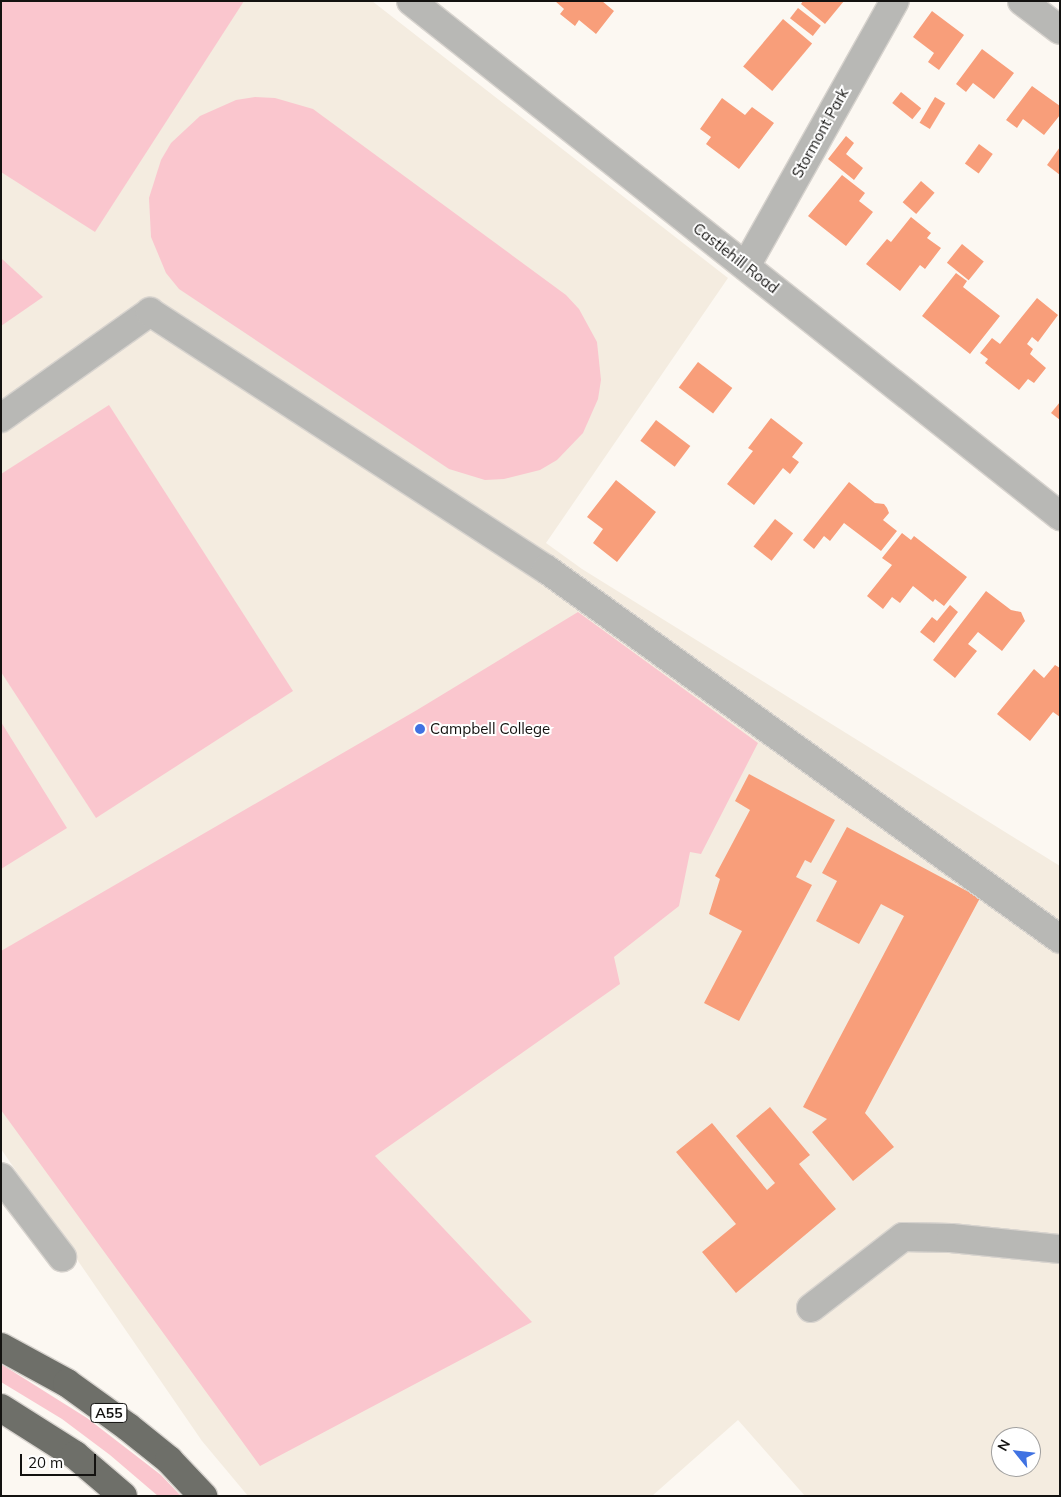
<!DOCTYPE html>
<style>
body{margin:0}
#map{position:relative;width:1061px;height:1497px;overflow:hidden;background:#fcf8f2;font-family:Mulish,sans-serif}
div>[style]{position:absolute}
.built>*{inset:0;background:#f4ece0}
.green>*{inset:0;background:#fac6ce}
.building>*{inset:0;background:#f89e7a;transform-origin:0 0}
.roads{filter:drop-shadow(1px 0 #d7d3ce) drop-shadow(-1px 0 #d7d3ce) drop-shadow(0 1px #d7d3ce) drop-shadow(0 -1px #d7d3ce)}
.minor>*{height:28px;margin:-14px;padding:0 14px;transform-origin:14px;border-radius:14px;background:#b8b8b5}
.highway>*{height:28px;margin:-14px;padding:0 14px;transform-origin:14px;border-radius:14px;background:#6e6f69}
.dots>*{width:14px;height:14px;translate:-50% -50%;box-sizing:border-box;border:2px solid #fff;border-radius:50%}
span{translate:-50% -50%;white-space:nowrap;text-align:center;line-height:1.15;-webkit-text-stroke:4px #fff;paint-order:stroke}
.shield-label span{padding:1px 4px;background:#fff;border:1px solid;border-radius:4px;-webkit-text-stroke-width:0}
.shield-label{font-size:14px;color:#131210;font-weight:700}
.street-label{font-size:15px;color:#131210}
.poi-label{font-size:15px;color:#131210}
.left{translate:0 -50%;text-align:left}
.frame{position:absolute;inset:0;border:2px solid #131210;pointer-events:none}
.north{position:absolute;left:991px;top:1427px;width:50px;height:50px;box-sizing:border-box;background:#fff;border:1px solid #a1a09f;border-radius:50%;rotate:299deg;font-size:14px;font-weight:700;line-height:20px;text-align:center;color:#131210}
.north::after{content:'';display:block;margin:auto;width:18px;height:22px;background:#4072e2;clip-path:polygon(50% 0,100% 100%,50% 72%,0 100%)}
.scale{position:absolute;left:20px;top:1454px;width:76px;height:22px;box-sizing:border-box;border:2px solid #131210;border-top:0;padding-left:6px;font-size:15px;line-height:18px;white-space:nowrap;color:#131210;-webkit-text-stroke:4px #fff;paint-order:stroke}
</style>
<div id="map">
<div class="built">
<div style="clip-path:polygon(evenodd,1px 1px,372px 1px,728px 278px,546px 543px,582px 569px,1060px 866px,1060px 1496px,805px 1496px,738px 1420px,652px 1496px,248px 1496px,202px 1441px,1px 1149px,1px 1px,1001px 1437px,1031px 1437px,1031px 1467px,1001px 1467px,1001px 1437px)"></div>
</div>
<div class="green">
<div style="clip-path:polygon(1px 1px,244px 1px,95px 232px,1px 172px)"></div>
<div style="clip-path:polygon(255px 97px,275px 98px,313px 109px,566px 295px,579px 309px,597px 342px,601px 380px,598px 399px,583px 433px,557px 460px,540px 470px,504px 479px,485px 480px,449px 469px,179px 289px,166px 273px,151px 237px,149px 198px,161px 160px,171px 143px,200px 116px,236px 100px)"></div>
<div style="clip-path:polygon(1px 258px,43px 297px,1px 326px)"></div>
<div style="clip-path:polygon(109px 405px,293px 691px,96px 818px,1px 672px,1px 474px)"></div>
<div style="clip-path:polygon(578px 612px,758px 743px,701px 854px,690px 852px,679px 906px,614px 957px,620px 984px,375px 1156px,532px 1322px,260px 1466px,1px 1110px,1px 951px,417px 710px)"></div>
<div style="clip-path:polygon(1px 722px,67px 828px,1px 869px)"></div>
<div style="clip-path:polygon(1px 1364px,87px 1418px,161px 1475px,181px 1496px,158px 1496px,110px 1455px,62px 1419px,1px 1382px)"></div>
</div>
<div class="building">
<div style="clip-path:polygon(555px 1px,602px 1px,614px 11px,596px 34px,579px 20px,575px 26px,560px 14px,564px 9px)"></div>
<div style="clip-path:polygon(803px 1px,844px 1px,825px 24px,801px 4px)"></div>
<div style="left:798px;top:8px;width:29px;height:13px;rotate:38deg"></div>
<div style="clip-path:polygon(932px 11px,964px 35px,939px 70px,928px 62px,934px 53px,913px 37px)"></div>
<div style="left:783px;top:19px;width:38px;height:62px;rotate:40deg"></div>
<div style="clip-path:polygon(982px 49px,1014px 73px,994px 99px,973px 83px,966px 92px,956px 84px)"></div>
<div style="clip-path:polygon(1032px 86px,1060px 106px,1060px 115px,1044px 135px,1023px 119px,1017px 128px,1006px 120px)"></div>
<div style="left:901px;top:92px;width:26px;height:14px;rotate:39deg"></div>
<div style="left:935px;top:97px;width:12px;height:30px;rotate:31deg"></div>
<div style="clip-path:polygon(722px 98px,745px 115px,752px 107px,774px 123px,739px 169px,706px 144px,711px 137px,700px 129px)"></div>
<div style="clip-path:polygon(846px 136px,854px 143px,846px 154px,863px 168px,854px 180px,828px 159px)"></div>
<div style="left:979px;top:144px;width:17px;height:24px;rotate:36deg"></div>
<div style="clip-path:polygon(1060px 147px,1060px 175px,1047px 165px)"></div>
<div style="clip-path:polygon(842px 175px,865px 193px,859px 201px,873px 212px,846px 246px,808px 216px)"></div>
<div style="left:921px;top:181px;width:18px;height:28px;rotate:41deg"></div>
<div style="clip-path:polygon(911px 217px,931px 233px,927px 238px,941px 248px,925px 269px,920px 265px,900px 291px,866px 264px,887px 239px,891px 242px)"></div>
<div style="left:962px;top:244px;width:28px;height:24px;rotate:39deg"></div>
<div style="clip-path:polygon(956px 273px,967px 281px,963px 287px,1000px 316px,970px 354px,922px 316px)"></div>
<div style="clip-path:polygon(1037px 298px,1058px 315px,1038px 342px,1032px 337px,1027px 344px,1033px 349px,1030px 354px,1046px 368px,1034px 383px,1028px 379px,1019px 390px,985px 363px,988px 359px,980px 353px,992px 338px,1000px 344px)"></div>
<div style="left:698px;top:362px;width:43px;height:32px;rotate:37deg"></div>
<div style="clip-path:polygon(1060px 402px,1060px 420px,1051px 413px)"></div>
<div style="clip-path:polygon(771px 418px,803px 443px,792px 457px,799px 462px,790px 474px,783px 468px,754px 505px,727px 484px,753px 451px,748px 448px)"></div>
<div style="left:656px;top:420px;width:43px;height:26px;rotate:37deg"></div>
<div style="clip-path:polygon(616px 480px,656px 512px,617px 562px,593px 543px,603px 529px,587px 517px)"></div>
<div style="clip-path:polygon(849px 482px,875px 503px,884px 504px,887px 508px,889px 513px,883px 520px,897px 531px,881px 551px,844px 523px,830px 541px,824px 536px,814px 549px,803px 540px)"></div>
<div style="left:775px;top:519px;width:23px;height:35px;rotate:38deg"></div>
<div style="clip-path:polygon(902px 533px,911px 540px,914px 536px,967px 577px,944px 606px,935px 599px,933px 602px,913px 586px,900px 603px,892px 597px,883px 609px,867px 596px,892px 565px,882px 558px)"></div>
<div style="clip-path:polygon(986px 591px,1011px 610px,1021px 612px,1025px 621px,1002px 651px,978px 632px,968px 644px,977px 651px,955px 678px,933px 660px)"></div>
<div style="clip-path:polygon(950px 605px,958px 612px,934px 643px,920px 632px,932px 617px,937px 621px)"></div>
<div style="clip-path:polygon(1055px 665px,1060px 668px,1060px 717px,1053px 712px,1030px 741px,997px 714px,1034px 669px,1044px 678px)"></div>
<div style="clip-path:polygon(749px 774px,835px 820px,811px 863px,805px 860px,796px 877px,812px 885px,739px 1021px,704px 1003px,742px 931px,709px 914px,720px 879px,715px 876px,750px 810px,735px 801px)"></div>
<div style="clip-path:polygon(847px 827px,980px 898px,865px 1113px,894px 1147px,853px 1181px,812px 1132px,827px 1119px,803px 1107px,904px 916px,881px 904px,859px 944px,816px 921px,837px 881px,822px 873px)"></div>
<div style="clip-path:polygon(770px 1107px,810px 1155px,799px 1164px,836px 1209px,736px 1293px,702px 1252px,736px 1224px,676px 1152px,712px 1123px,767px 1190px,775px 1183px,736px 1136px)"></div>
</div>
<div class="roads">
<div class="minor">
<div style="left:411px;top:1px;width:829px;rotate:38.43deg"></div>
<div style="left:1022px;top:1px;width:48px;rotate:37.3deg"></div>
<div style="left:746px;top:266px;width:304px;rotate:-60.7deg"></div>
<div style="left:1px;top:418px;width:183px;rotate:-35.4deg"></div>
<div style="left:150px;top:312px;width:472px;rotate:33deg"></div>
<div style="left:546px;top:569px;width:633px;rotate:35.75deg"></div>
<div style="left:1px;top:1177px;width:101px;rotate:52.7deg"></div>
<div style="left:811px;top:1308px;width:116px;rotate:-37.7deg"></div>
<div style="left:903px;top:1237px;width:48px;rotate:1.2deg"></div>
<div style="left:951px;top:1238px;width:110px;rotate:5.8deg"></div>
</div>
<div class="highway">
<div style="left:1px;top:1347px;width:75px;rotate:28.6deg"></div>
<div style="left:67px;top:1383px;width:75px;rotate:35.8deg"></div>
<div style="left:128px;top:1427px;width:53px;rotate:38.8deg"></div>
<div style="left:169px;top:1460px;width:50px;rotate:46.6deg"></div>
<div style="left:1px;top:1408px;width:88px;rotate:32.4deg"></div>
<div style="left:75px;top:1455px;width:63px;rotate:40.5deg"></div>
</div>
</div>
<div class="dots">
<div style="left:420px;top:729px;background:#4072e2"></div>
</div>
<div class="shield-label">
<span style="left:109px;top:1413px">A55</span>
</div>
<div class="street-label">
<span style="left:820px;top:133px;rotate:-61deg">Stormont Park</span>
<span style="left:736px;top:258px;rotate:38deg">Castlehill Road</span>
</div>
<div class="poi-label">
<span class="left" style="left:430px;top:729px">Campbell College</span>
</div>
<div class="frame"></div>
<div class="north">N</div>
<div class="scale">20 m</div>
</div>
